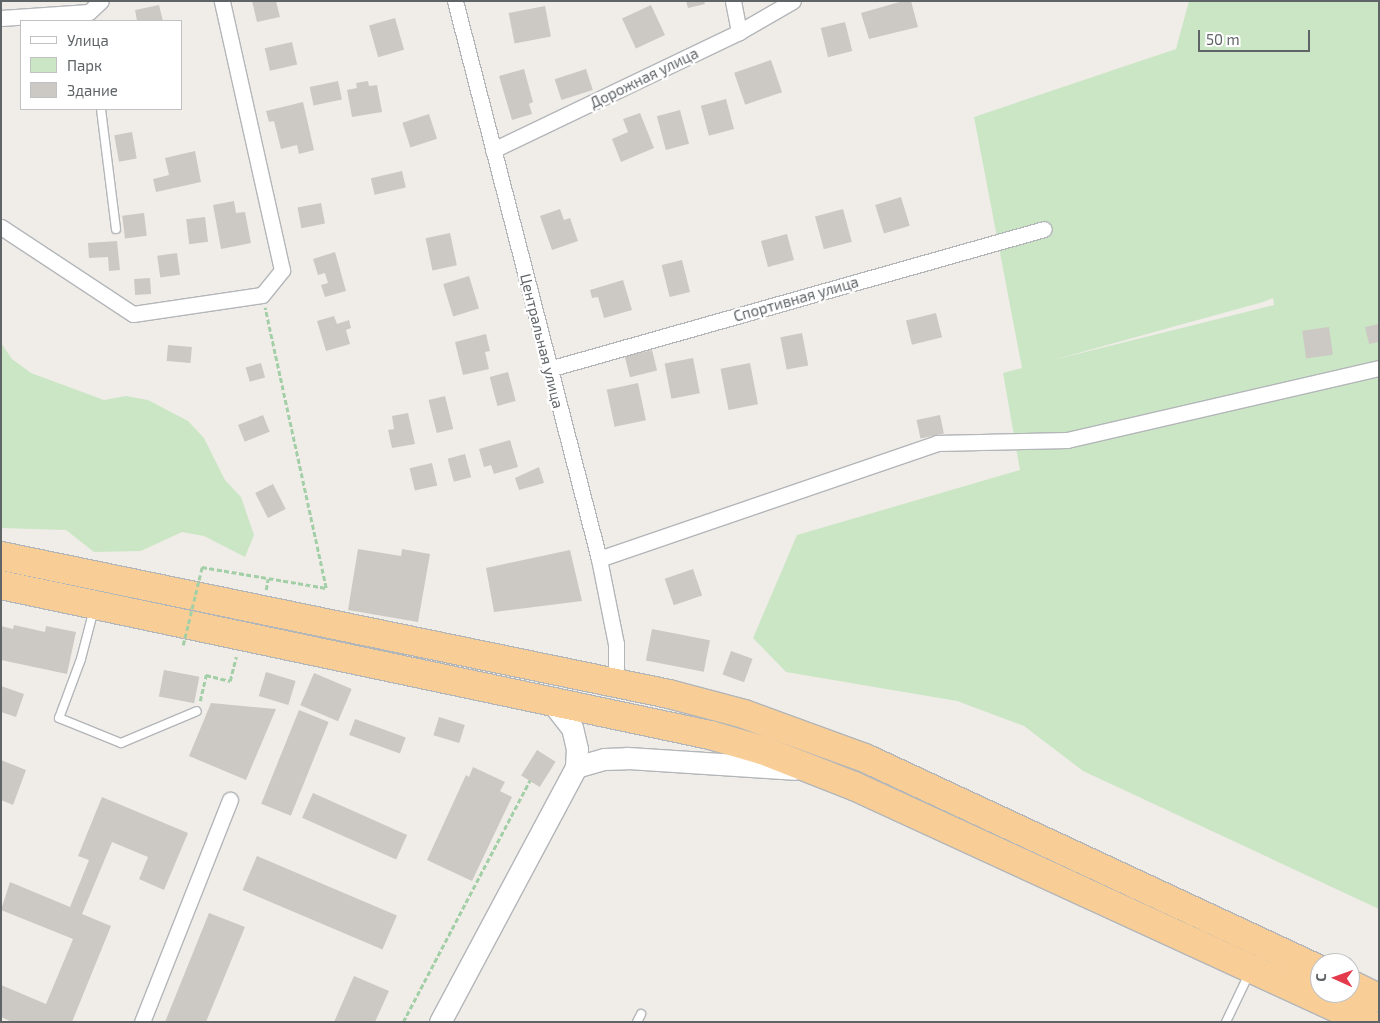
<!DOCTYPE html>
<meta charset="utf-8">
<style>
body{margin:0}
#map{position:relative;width:1380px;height:1023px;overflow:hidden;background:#f0ede8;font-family:"Exo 2",sans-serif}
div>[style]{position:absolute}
.green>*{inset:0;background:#cbe6c5}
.building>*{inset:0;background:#ccc8c4;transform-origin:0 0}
.path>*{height:2.5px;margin-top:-1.25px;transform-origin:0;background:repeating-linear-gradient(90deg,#a3cfa7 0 5px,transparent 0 7.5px)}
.roads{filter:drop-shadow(1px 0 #b3b6b9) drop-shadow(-1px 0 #b3b6b9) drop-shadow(0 1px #b3b6b9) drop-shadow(0 -1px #b3b6b9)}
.lane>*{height:8px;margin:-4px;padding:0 4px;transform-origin:4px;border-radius:4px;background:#fff}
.street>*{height:15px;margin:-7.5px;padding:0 7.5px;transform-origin:7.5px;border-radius:7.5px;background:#fff}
.secondary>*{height:21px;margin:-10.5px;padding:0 10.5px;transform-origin:10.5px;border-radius:10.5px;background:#fff}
.highway>*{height:28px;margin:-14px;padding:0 14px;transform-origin:14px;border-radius:14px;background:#f9ce96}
.path-bridge>*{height:2.5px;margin-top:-1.25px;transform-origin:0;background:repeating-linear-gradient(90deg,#a3cfa7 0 5px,transparent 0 7.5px)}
span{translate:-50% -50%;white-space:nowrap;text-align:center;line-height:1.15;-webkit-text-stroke:4.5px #fff;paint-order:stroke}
.street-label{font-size:15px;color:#5f6467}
.frame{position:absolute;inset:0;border:2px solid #5f6467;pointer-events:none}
.legend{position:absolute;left:20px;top:20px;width:162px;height:90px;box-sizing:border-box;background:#fff;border:1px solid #bfc1c2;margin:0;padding:6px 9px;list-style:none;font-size:15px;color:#5f6467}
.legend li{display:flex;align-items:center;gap:10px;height:25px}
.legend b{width:25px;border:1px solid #bfc1c2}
.north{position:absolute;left:1310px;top:953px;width:50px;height:50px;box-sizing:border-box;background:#fff;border:1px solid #bfc1c2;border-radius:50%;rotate:272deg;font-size:14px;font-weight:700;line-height:20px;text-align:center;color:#5f6467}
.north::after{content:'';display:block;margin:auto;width:18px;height:22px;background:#e33b4b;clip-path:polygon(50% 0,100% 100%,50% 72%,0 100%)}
.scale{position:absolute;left:1198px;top:30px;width:112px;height:22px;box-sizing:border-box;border:2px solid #5f6467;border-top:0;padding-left:6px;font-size:15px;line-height:18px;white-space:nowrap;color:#5f6467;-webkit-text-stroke:4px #fff;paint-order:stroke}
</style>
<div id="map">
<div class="green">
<div style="clip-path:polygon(evenodd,1189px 1px,1379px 1px,1379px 909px,1083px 771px,1024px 726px,957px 701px,786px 672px,753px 638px,797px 535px,1020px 470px,1003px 373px,1022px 368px,974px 117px,1176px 49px,1189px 1px,1273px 298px,1274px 305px,1053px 360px,1263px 302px,1273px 298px)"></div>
<div style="clip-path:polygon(1px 343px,12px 359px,31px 373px,104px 400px,126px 396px,148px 400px,188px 421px,204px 438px,225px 480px,241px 497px,254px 535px,245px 557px,204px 536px,182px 532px,141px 551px,94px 552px,66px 530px,1px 528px)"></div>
</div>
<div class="building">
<div style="clip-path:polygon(252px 1px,276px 1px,280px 17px,257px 22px)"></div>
<div style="clip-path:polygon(686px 1px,704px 1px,705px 4px,688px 8px)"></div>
<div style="clip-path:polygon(903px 1px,911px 1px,918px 27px,869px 39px,861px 13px)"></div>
<div style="clip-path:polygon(159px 5px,163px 21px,137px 21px,135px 10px)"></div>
<div style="left:651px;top:5px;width:33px;height:32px;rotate:65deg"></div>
<div style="left:545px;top:6px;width:31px;height:37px;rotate:79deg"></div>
<div style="left:395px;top:18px;width:33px;height:27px;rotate:74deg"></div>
<div style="left:845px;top:22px;width:30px;height:25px;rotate:76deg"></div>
<div style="left:292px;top:42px;width:23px;height:28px;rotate:77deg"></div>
<div style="left:771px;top:60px;width:34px;height:39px;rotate:71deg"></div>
<div style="clip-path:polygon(524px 69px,533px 102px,529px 104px,532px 114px,512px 120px,499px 76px)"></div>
<div style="left:586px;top:69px;width:22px;height:33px;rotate:72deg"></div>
<div style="left:338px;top:81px;width:19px;height:29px;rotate:78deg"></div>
<div style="clip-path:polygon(368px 81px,369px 86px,377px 85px,382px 112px,352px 117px,347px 90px,357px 88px,356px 83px)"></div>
<div style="left:726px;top:99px;width:31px;height:26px;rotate:75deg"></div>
<div style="clip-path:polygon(303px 102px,314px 150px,299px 154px,297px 145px,281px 149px,274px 121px,269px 122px,266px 111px)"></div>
<div style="left:680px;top:110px;width:35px;height:24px;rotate:75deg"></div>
<div style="clip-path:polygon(640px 113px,654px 148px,621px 162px,612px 139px,628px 132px,623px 119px)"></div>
<div style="left:429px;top:114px;width:26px;height:28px;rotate:72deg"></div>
<div style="left:132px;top:132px;width:27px;height:18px;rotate:80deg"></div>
<div style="clip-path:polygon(195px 151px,201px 182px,156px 192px,153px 179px,169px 175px,165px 158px)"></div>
<div style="left:402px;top:171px;width:17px;height:32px;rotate:77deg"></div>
<div style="left:901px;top:197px;width:30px;height:27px;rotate:73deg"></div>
<div style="clip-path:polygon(234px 201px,236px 213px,245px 212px,251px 243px,221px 249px,213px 205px)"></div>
<div style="left:321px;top:203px;width:21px;height:24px;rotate:79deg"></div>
<div style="clip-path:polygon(560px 209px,564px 220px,570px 218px,578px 241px,552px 250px,540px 216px)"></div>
<div style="left:843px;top:209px;width:34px;height:29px;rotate:75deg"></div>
<div style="left:144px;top:213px;width:23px;height:22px;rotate:83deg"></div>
<div style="left:205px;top:217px;width:25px;height:19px;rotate:83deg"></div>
<div style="left:450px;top:233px;width:33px;height:25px;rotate:78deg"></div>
<div style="left:787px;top:234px;width:27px;height:27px;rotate:75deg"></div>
<div style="clip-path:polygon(117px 241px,120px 270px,109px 271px,108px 257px,89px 258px,88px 243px)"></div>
<div style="clip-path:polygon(335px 252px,346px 291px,325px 297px,321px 285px,328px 283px,325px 273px,318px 275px,313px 259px)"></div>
<div style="left:177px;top:253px;width:22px;height:20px;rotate:82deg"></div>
<div style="left:682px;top:260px;width:33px;height:21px;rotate:76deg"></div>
<div style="left:469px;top:276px;width:34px;height:27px;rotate:73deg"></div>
<div style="left:150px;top:278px;width:16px;height:16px;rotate:86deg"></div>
<div style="clip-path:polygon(623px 280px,632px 310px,604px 318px,598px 297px,592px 298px,590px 290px)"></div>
<div style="left:936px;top:313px;width:25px;height:31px;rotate:76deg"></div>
<div style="clip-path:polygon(334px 316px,337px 324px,349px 320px,351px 328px,346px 330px,350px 344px,326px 351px,317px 321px)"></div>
<div style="clip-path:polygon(1379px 324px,1379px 342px,1369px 344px,1365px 327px)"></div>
<div style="left:1329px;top:327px;width:28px;height:27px;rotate:82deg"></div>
<div style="left:802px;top:333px;width:33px;height:22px;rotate:79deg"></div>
<div style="clip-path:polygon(486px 334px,490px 351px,485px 352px,489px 369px,463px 375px,455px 342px)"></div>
<div style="left:168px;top:345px;width:24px;height:16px;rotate:5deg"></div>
<div style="left:652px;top:350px;width:21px;height:28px;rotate:76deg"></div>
<div style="left:693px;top:358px;width:36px;height:29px;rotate:79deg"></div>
<div style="left:261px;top:363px;width:15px;height:16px;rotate:74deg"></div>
<div style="left:750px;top:363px;width:42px;height:30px;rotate:79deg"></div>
<div style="left:508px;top:372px;width:30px;height:19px;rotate:75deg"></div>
<div style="left:638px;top:383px;width:38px;height:32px;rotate:78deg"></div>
<div style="left:445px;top:396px;width:34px;height:17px;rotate:76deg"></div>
<div style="clip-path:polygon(408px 413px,415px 444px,392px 448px,388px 430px,394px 429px,392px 416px)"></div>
<div style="left:263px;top:415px;width:18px;height:27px;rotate:68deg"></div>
<div style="left:940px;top:415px;width:19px;height:24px;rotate:78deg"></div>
<div style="clip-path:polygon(510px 440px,518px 467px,494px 474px,491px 465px,484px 467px,479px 449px)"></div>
<div style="left:465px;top:454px;width:24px;height:18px;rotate:75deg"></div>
<div style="left:432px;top:463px;width:23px;height:23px;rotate:77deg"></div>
<div style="clip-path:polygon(539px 467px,544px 483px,519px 490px,515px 478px)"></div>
<div style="left:273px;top:484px;width:28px;height:20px;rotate:63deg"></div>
<div style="clip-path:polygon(358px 549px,401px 556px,402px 549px,430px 554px,418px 622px,348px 610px)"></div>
<div style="clip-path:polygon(570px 550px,582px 601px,494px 612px,486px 568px)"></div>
<div style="left:693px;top:569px;width:28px;height:30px;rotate:71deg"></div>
<div style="clip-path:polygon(14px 625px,45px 632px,46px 626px,76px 632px,67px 674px,1px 660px,1px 626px,13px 629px)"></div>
<div style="left:652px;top:629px;width:59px;height:32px;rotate:11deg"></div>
<div style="left:731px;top:651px;width:23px;height:25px;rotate:20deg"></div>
<div style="left:164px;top:670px;width:36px;height:27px;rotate:11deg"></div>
<div style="left:266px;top:672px;width:31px;height:25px;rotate:17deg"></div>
<div style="left:314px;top:673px;width:41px;height:35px;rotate:23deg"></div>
<div style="clip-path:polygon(1px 686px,24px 694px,16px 717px,1px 712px)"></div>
<div style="clip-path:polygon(211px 703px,276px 709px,246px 780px,189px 756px)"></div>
<div style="left:299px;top:710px;width:32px;height:101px;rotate:22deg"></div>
<div style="left:439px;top:717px;width:27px;height:19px;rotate:17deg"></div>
<div style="left:355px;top:719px;width:54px;height:17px;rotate:20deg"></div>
<div style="left:537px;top:750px;width:22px;height:30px;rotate:32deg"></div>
<div style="clip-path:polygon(1px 760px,26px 770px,13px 805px,1px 800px)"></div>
<div style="clip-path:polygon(473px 767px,505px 782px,500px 791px,512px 797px,472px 881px,427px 860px,466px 775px,469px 777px)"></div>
<div style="left:313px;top:793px;width:103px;height:27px;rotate:24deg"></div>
<div style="clip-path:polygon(102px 797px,188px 833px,164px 890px,139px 879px,148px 857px,112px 842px,82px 914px,111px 926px,72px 1022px,12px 1022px,1px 1017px,1px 985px,46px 1004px,73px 939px,1px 910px,10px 882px,70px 907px,89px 860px,78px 856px)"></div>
<div style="left:257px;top:856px;width:152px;height:37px;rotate:23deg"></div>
<div style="clip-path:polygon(209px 913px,245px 927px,206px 1022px,165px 1022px)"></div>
<div style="clip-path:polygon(354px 976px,389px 991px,375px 1022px,334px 1022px)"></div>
</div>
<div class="path">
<div style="left:202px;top:567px;width:126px;rotate:9.6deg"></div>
<div style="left:326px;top:588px;width:287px;rotate:-102.3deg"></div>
<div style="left:266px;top:590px;width:11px;rotate:-80deg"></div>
<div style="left:200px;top:701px;width:27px;rotate:-77deg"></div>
<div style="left:206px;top:675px;width:25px;rotate:14deg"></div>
<div style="left:230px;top:681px;width:25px;rotate:-76deg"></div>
<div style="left:403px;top:1022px;width:273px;rotate:-62.3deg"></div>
</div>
<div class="roads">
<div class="lane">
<div style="left:101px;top:109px;width:121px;rotate:82.9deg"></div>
<div style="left:94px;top:609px;width:52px;rotate:104.6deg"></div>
<div style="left:81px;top:659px;width:63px;rotate:110.4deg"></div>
<div style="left:59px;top:718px;width:67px;rotate:22deg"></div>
<div style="left:121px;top:743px;width:82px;rotate:-22.8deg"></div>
<div style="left:637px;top:1022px;width:9px;rotate:-63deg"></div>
<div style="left:1226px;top:1022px;width:55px;rotate:-64.4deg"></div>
</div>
<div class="street">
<div style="left:455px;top:1px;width:576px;rotate:75.53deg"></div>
<div style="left:599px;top:559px;width:87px;rotate:78.7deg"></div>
<div style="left:616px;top:644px;width:39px;rotate:90deg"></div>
<div style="left:733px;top:1px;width:32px;rotate:79deg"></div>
<div style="left:1px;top:18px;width:88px;rotate:-3.9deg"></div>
<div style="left:89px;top:12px;width:16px;rotate:-43deg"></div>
<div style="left:493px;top:150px;width:273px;rotate:-25.6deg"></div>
<div style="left:739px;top:32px;width:62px;rotate:-29.9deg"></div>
<div style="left:1px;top:227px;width:158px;rotate:33.4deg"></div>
<div style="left:133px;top:314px;width:130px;rotate:-8.4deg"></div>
<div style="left:262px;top:295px;width:32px;rotate:-51deg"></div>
<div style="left:282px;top:270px;width:276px;rotate:-102.6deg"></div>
<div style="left:549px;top:369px;width:514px;rotate:-15.79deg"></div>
<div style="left:599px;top:559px;width:357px;rotate:-18.9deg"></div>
<div style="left:937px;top:443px;width:130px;rotate:-1.3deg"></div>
<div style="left:1067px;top:440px;width:320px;rotate:-13deg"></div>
<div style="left:142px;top:1022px;width:239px;rotate:-68.4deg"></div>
</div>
<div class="secondary">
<div style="left:576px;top:767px;width:29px;rotate:-16deg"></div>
<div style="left:604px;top:759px;width:23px;rotate:-2deg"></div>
<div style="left:627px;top:758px;width:168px;rotate:3.7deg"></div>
<div style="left:440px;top:1022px;width:289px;rotate:-61.9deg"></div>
<div style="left:576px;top:767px;width:18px;rotate:-87deg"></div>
<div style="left:577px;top:749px;width:22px;rotate:-103deg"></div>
<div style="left:572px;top:728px;width:34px;rotate:-128deg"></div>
</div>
<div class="highway">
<div style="left:1px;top:556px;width:682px;rotate:11.67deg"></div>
<div style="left:669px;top:694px;width:78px;rotate:14.9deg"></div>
<div style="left:744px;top:714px;width:129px;rotate:20deg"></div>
<div style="left:865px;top:758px;width:502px;rotate:24.98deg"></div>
<div style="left:1px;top:585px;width:725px;rotate:11.95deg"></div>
<div style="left:710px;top:735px;width:54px;rotate:16.1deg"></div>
<div style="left:762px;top:750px;width:99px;rotate:21.4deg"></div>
<div style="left:854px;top:786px;width:565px;rotate:24.7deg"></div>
<div style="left:1350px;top:984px;width:32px;rotate:26deg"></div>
</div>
</div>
<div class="path-bridge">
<div style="left:183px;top:645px;width:80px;rotate:-76.3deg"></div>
</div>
<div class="street-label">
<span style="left:644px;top:78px;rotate:-26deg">Дорожная улица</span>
<span style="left:796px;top:299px;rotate:-16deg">Спортивная улица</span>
<span style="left:542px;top:341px;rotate:76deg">Центральная улица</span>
</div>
<div class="frame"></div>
<ul class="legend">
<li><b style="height:6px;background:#fff"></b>Улица</li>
<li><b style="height:14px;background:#cbe6c5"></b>Парк</li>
<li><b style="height:14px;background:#ccc8c4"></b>Здание</li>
</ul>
<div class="north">С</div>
<div class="scale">50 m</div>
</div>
